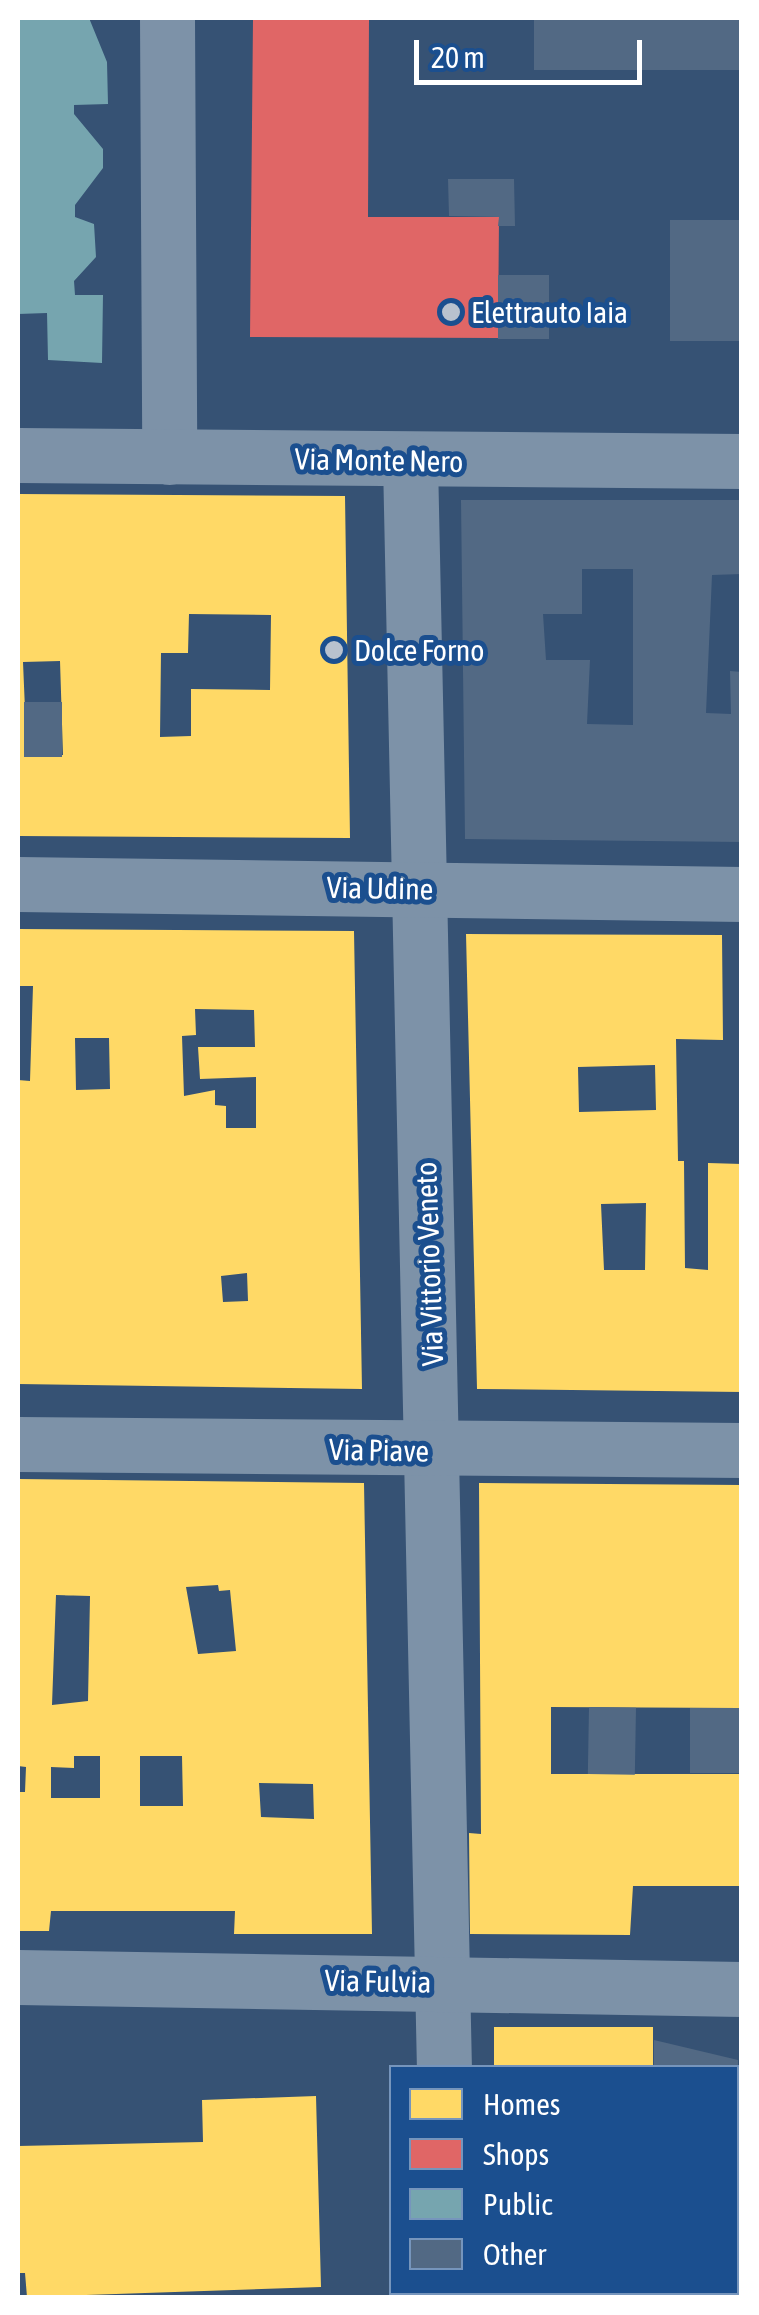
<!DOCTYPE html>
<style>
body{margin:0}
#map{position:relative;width:759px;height:2315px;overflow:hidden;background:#365274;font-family:"Asap Condensed",sans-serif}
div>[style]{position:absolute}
.homes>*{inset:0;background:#ffd966;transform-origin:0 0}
.shops>*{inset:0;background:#e06666}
.public>*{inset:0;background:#76a5af}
.building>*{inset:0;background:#526984;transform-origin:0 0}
.street>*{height:55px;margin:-27.5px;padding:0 27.5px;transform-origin:27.5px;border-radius:27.5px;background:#7d92a8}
.dots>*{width:28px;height:28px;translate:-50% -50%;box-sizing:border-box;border:5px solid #1b4f8f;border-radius:50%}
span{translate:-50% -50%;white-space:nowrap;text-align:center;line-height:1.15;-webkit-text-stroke:10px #1b4f8f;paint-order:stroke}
.poi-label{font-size:30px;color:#fff}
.left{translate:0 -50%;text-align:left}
.street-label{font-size:30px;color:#fff}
.frame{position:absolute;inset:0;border:20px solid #fff;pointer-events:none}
.legend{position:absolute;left:389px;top:2065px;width:350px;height:230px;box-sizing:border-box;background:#1b4f8f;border:2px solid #7695bc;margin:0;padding:12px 18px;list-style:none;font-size:30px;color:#fff}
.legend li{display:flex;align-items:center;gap:20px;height:50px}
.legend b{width:50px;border:2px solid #7695bc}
.scale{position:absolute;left:414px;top:40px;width:228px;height:45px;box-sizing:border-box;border:5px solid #fff;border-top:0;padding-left:12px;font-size:30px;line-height:35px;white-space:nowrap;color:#fff;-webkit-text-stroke:8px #1b4f8f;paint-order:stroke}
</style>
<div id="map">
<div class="homes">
<div style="clip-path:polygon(evenodd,18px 494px,345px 496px,350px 838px,18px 836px,18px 494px,189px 614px,271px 615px,270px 690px,191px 689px,191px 736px,160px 737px,161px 653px,188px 653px,189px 614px,18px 494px,60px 661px,63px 755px,27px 757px,23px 662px,60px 661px)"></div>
<div style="clip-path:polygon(evenodd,18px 929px,354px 931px,362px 1389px,18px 1384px,18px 1080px,30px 1081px,33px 986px,18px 986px,18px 929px,195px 1009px,254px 1010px,255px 1047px,198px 1047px,200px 1079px,256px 1077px,256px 1128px,226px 1128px,226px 1106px,215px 1105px,215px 1090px,184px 1096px,182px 1036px,196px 1035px,195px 1009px,18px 929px,75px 1038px,109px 1038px,110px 1089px,76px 1090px,75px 1038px,18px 929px,247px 1273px,248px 1301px,223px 1302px,221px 1276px,247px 1273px)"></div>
<div style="clip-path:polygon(evenodd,466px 934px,722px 935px,723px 1040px,676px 1039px,678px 1161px,684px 1161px,685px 1268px,708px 1270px,708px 1163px,742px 1164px,742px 1392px,477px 1389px,466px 934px,655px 1065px,656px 1110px,579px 1112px,578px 1067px,655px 1065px,466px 934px,646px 1203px,645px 1270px,604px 1270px,601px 1204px,646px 1203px)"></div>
<div style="clip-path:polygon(evenodd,18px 1479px,364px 1483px,372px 1934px,234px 1934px,235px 1911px,51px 1911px,49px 1931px,18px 1931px,18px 1792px,25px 1792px,26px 1767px,18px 1766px,18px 1479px,218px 1585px,219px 1591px,230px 1590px,236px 1651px,198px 1654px,186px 1587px,218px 1585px,18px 1479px,56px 1595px,90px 1596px,88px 1701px,52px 1705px,56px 1595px,18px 1479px,74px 1756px,100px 1756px,100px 1798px,51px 1798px,51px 1767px,74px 1768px,74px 1756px,18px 1479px,140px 1756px,182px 1756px,183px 1806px,140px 1806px,140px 1756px,18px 1479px,259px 1783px,313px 1784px,314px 1819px,261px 1817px,259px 1783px)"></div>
<div style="clip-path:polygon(479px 1483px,742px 1485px,740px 1708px,551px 1707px,551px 1774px,742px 1774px,742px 1886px,633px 1886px,630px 1935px,470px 1934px,469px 1833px,481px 1834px)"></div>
<div style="left:494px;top:2027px;width:159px;height:41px"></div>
<div style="clip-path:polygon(316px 2096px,321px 2287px,27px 2297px,25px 2273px,18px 2273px,18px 2146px,203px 2142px,202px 2100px)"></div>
<div style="clip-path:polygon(736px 2199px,742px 2298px,500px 2298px,500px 2292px,736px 2292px)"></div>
</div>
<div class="shops">
<div style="clip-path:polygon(253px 18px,369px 18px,368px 217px,499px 217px,498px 338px,250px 337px)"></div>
</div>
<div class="public">
<div style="clip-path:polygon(18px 18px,89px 18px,107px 62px,108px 104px,74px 105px,74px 114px,103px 149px,103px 168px,75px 205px,75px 217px,94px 224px,96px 257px,74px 281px,75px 295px,103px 295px,102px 363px,48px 360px,47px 313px,18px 314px)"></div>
</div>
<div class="building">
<div style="left:534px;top:18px;width:208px;height:52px"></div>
<div style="clip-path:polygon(448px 179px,514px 179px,515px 226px,498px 226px,499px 217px,449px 216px)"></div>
<div style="left:670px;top:220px;width:72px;height:121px"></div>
<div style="left:549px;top:275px;width:64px;height:51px;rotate:90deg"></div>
<div style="clip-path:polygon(evenodd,461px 500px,742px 500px,742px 574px,712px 575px,706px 713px,731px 714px,730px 671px,742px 672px,742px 842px,465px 839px,461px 500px,582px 569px,633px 569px,633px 725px,587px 724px,590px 660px,546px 660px,543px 614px,582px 614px,582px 569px)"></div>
<div style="left:24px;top:702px;width:38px;height:55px"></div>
<div style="left:589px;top:1707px;width:47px;height:67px;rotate:1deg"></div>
<div style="left:690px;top:1708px;width:52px;height:65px"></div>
<div style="clip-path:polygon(654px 2040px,738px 2060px,738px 2068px,654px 2068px)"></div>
<div style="clip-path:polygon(736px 2117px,740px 2117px,742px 2199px,736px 2199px)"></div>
</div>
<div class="street">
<div style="left:167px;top:18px;width:439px;rotate:89.7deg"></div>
<div style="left:18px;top:455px;width:724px;rotate:0.47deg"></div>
<div style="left:410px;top:461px;width:1607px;rotate:88.79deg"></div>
<div style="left:18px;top:884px;width:724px;rotate:0.79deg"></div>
<div style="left:18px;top:1444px;width:724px;rotate:0.47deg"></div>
<div style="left:18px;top:1977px;width:724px;rotate:0.95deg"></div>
<div style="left:447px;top:2292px;width:6px;rotate:90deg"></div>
</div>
<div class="dots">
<div style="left:451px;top:312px;background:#b9c2ce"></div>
<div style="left:334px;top:650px;background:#b9c2ce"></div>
</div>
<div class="poi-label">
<span class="left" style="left:471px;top:312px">Elettrauto Iaia</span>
<span class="left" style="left:354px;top:650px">Dolce Forno</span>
</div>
<div class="street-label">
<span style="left:379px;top:460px;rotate:1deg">Via Monte Nero</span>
<span style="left:380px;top:888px;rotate:1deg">Via Udine</span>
<span style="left:429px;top:1264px;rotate:-92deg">Via Vittorio Veneto</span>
<span style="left:379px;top:1450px;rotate:1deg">Via Piave</span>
<span style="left:378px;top:1981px;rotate:1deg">Via Fulvia</span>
</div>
<div class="frame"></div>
<ul class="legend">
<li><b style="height:28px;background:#ffd966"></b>Homes</li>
<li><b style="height:28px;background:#e06666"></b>Shops</li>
<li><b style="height:28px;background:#76a5af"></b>Public</li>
<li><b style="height:28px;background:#526984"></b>Other</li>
</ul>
<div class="scale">20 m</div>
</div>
